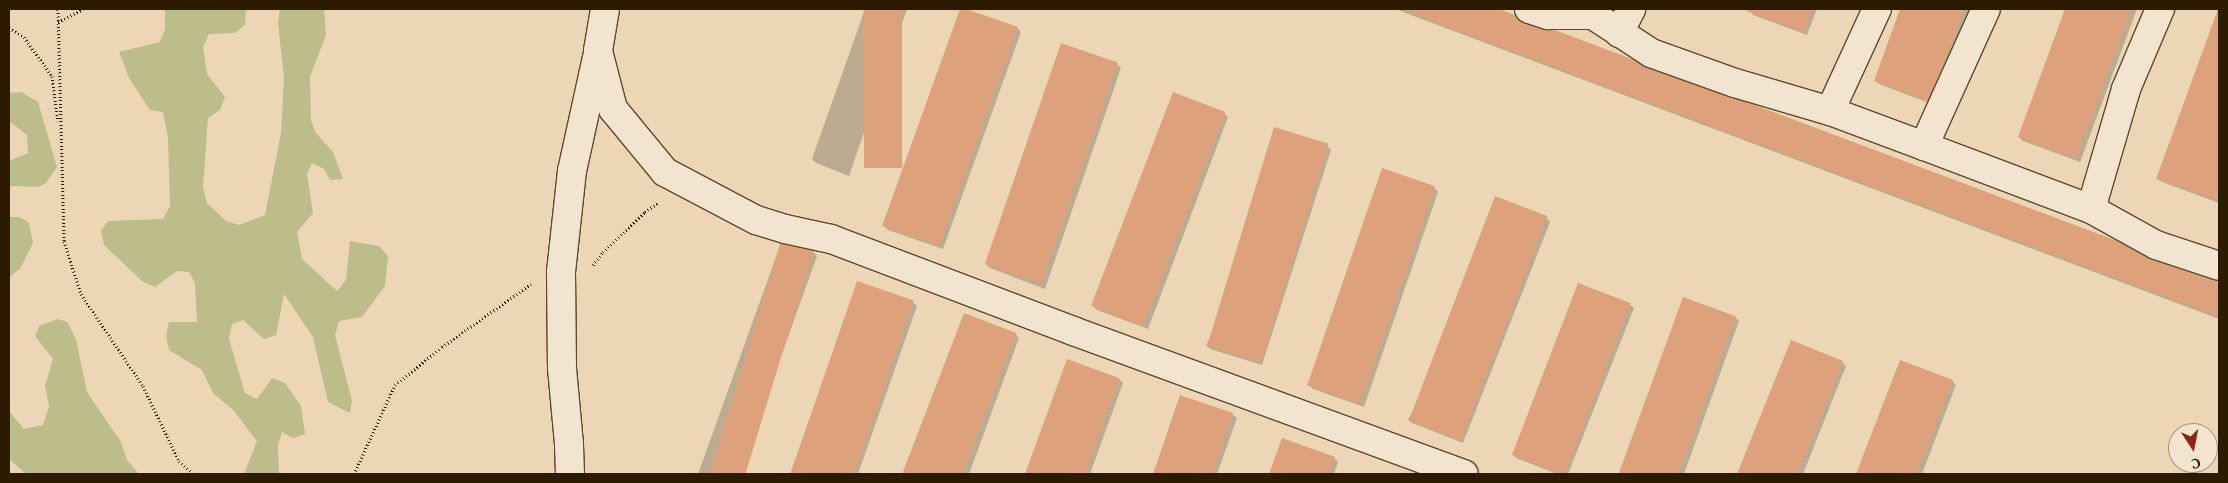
<!DOCTYPE html>
<meta charset="utf-8">
<style>
body{margin:0}
#map{position:relative;width:2228px;height:483px;overflow:hidden;background:#edd6b6;font-family:Vollkorn,serif}
div>[style]{position:absolute}
.green>*{inset:0;background:#bcbd8b}
.shadow>*{inset:0;background:#0003}
.building>*{inset:0;background:#dda17b;transform-origin:0 0}
.path>*{height:3px;margin-top:-1.5px;transform-origin:0;background:repeating-linear-gradient(90deg,#2c1a01 0 1px,transparent 0 3.5px)}
.roads{filter:drop-shadow(1px 0 #5c492e) drop-shadow(-1px 0 #5c492e) drop-shadow(0 1px #5c492e) drop-shadow(0 -1px #5c492e)}
.minor>*{height:28px;margin:-14px;padding:0 14px;transform-origin:14px;border-radius:14px;background:#f3e4d0}
span{translate:-50% -50%;white-space:nowrap;text-align:center;line-height:1.15;-webkit-text-stroke:4px #f3e4d0;paint-order:stroke}
.frame{position:absolute;inset:0;border:10px solid #2c1a01;pointer-events:none}
.north{position:absolute;left:2168px;top:423px;width:50px;height:50px;box-sizing:border-box;background:#f3e4d0;border:1px solid #a3937d;border-radius:50%;rotate:169deg;font-size:14px;font-weight:700;line-height:20px;text-align:center;color:#2c1a01}
.north::after{content:'';display:block;margin:auto;width:18px;height:22px;background:#8f2418;clip-path:polygon(50% 0,100% 100%,50% 72%,0 100%)}
</style>
<div id="map">
<div class="green">
<div style="clip-path:polygon(165px 9px,246px 9px,245px 25px,235px 33px,209px 34px,203px 47px,207px 74px,225px 97px,220px 110px,208px 118px,203px 188px,207px 203px,226px 221px,239px 225px,265px 215px,281px 133px,284px 78px,278px 22px,280px 9px,324px 9px,326px 35px,310px 77px,311px 120px,315px 132px,333px 152px,343px 179px,330px 180px,324px 169px,312px 163px,307px 174px,313px 213px,297px 232px,302px 259px,337px 291px,346px 280px,350px 241px,379px 246px,388px 256px,385px 286px,362px 317px,339px 321px,335px 335px,352px 401px,350px 413px,328px 402px,313px 337px,284px 294px,276px 335px,264px 339px,243px 320px,232px 324px,229px 339px,245px 393px,257px 399px,272px 378px,285px 383px,301px 406px,305px 434px,293px 438px,282px 432px,278px 445px,279px 474px,244px 474px,257px 441px,233px 410px,213px 393px,202px 370px,169px 350px,166px 336px,169px 322px,197px 322px,195px 283px,189px 272px,177px 271px,155px 287px,142px 281px,104px 245px,101px 231px,108px 221px,163px 219px,170px 206px,168px 138px,163px 112px,150px 110px,129px 78px,119px 52px,160px 42px,165px 29px)"></div>
<div style="clip-path:polygon(21px 92px,38px 102px,57px 167px,46px 183px,38px 187px,9px 186px,9px 161px,28px 153px,27px 135px,9px 121px,9px 93px)"></div>
<div style="clip-path:polygon(9px 217px,20px 217px,29px 223px,33px 243px,20px 269px,9px 277px)"></div>
<div style="clip-path:polygon(58px 319px,67px 322px,76px 339px,87px 392px,121px 442px,127px 460px,139px 474px,26px 474px,9px 459px,9px 411px,24px 429px,43px 425px,49px 406px,45px 386px,53px 359px,35px 336px,39px 326px)"></div>
</div>
<div class="shadow">
<div style="clip-path:polygon(865px 9px,907px 9px,849px 176px,816px 163px,812px 159px)"></div>
<div style="clip-path:polygon(962px 9px,1017px 28px,1021px 32px,943px 249px,888px 230px,884px 225px)"></div>
<div style="clip-path:polygon(1395px 9px,1495px 9px,2219px 280px,2219px 319px)"></div>
<div style="clip-path:polygon(1749px 9px,1817px 9px,1807px 35px,1753px 15px)"></div>
<div style="clip-path:polygon(1902px 9px,1970px 9px,1934px 105px,1879px 84px,1875px 80px)"></div>
<div style="clip-path:polygon(2067px 9px,2137px 9px,2080px 162px,2023px 141px,2019px 137px)"></div>
<div style="clip-path:polygon(2219px 9px,2219px 203px,2162px 182px,2158px 178px)"></div>
<div style="clip-path:polygon(1117px 64px,1121px 68px,1045px 289px,990px 268px,986px 264px)"></div>
<div style="clip-path:polygon(1224px 113px,1228px 117px,1148px 329px,1097px 310px,1093px 306px)"></div>
<div style="clip-path:polygon(1327px 146px,1331px 150px,1262px 365px,1210px 349px,1206px 345px)"></div>
<div style="clip-path:polygon(1434px 187px,1438px 192px,1364px 407px,1313px 389px,1309px 385px)"></div>
<div style="clip-path:polygon(1546px 217px,1550px 222px,1463px 443px,1412px 423px,1408px 419px)"></div>
<div style="clip-path:polygon(781px 243px,813px 252px,817px 256px,739px 474px,698px 474px)"></div>
<div style="clip-path:polygon(858px 283px,913px 302px,917px 306px,858px 474px,790px 474px)"></div>
<div style="clip-path:polygon(1684px 298px,1735px 317px,1739px 321px,1684px 474px,1621px 474px)"></div>
<div style="clip-path:polygon(1629px 304px,1634px 308px,1568px 474px,1557px 474px,1516px 458px,1512px 454px)"></div>
<div style="clip-path:polygon(964px 315px,1015px 334px,1019px 338px,969px 474px,906px 474px)"></div>
<div style="clip-path:polygon(1791px 341px,1842px 362px,1846px 366px,1803px 474px,1738px 474px)"></div>
<div style="clip-path:polygon(1067px 361px,1119px 379px,1123px 383px,1090px 474px,1027px 474px)"></div>
<div style="clip-path:polygon(1901px 361px,1952px 381px,1956px 385px,1922px 474px,1857px 474px)"></div>
<div style="clip-path:polygon(1181px 396px,1232px 414px,1237px 418px,1217px 474px,1154px 474px)"></div>
<div style="clip-path:polygon(1283px 440px,1334px 458px,1338px 462px,1334px 474px,1270px 474px)"></div>
</div>
<div class="building">
<div style="left:864px;top:9px;width:38px;height:159px"></div>
<div style="clip-path:polygon(960px 9px,966px 9px,1018px 27px,939px 246px,882px 226px)"></div>
<div style="clip-path:polygon(1400px 9px,1499px 9px,2219px 279px,2219px 317px)"></div>
<div style="clip-path:polygon(1748px 9px,1812px 9px,1803px 32px,1747px 11px)"></div>
<div style="clip-path:polygon(1900px 9px,1964px 9px,1930px 102px,1874px 81px)"></div>
<div style="clip-path:polygon(2065px 9px,2131px 9px,2076px 158px,2018px 137px)"></div>
<div style="clip-path:polygon(2218px 9px,2219px 187px,2215px 199px,2156px 179px)"></div>
<div style="left:1061px;top:43px;width:60px;height:234px;rotate:19deg"></div>
<div style="left:1173px;top:92px;width:56px;height:229px;rotate:21deg"></div>
<div style="left:1274px;top:127px;width:57px;height:229px;rotate:17deg"></div>
<div style="left:1382px;top:168px;width:56px;height:230px;rotate:19deg"></div>
<div style="left:1495px;top:196px;width:56px;height:241px;rotate:21deg"></div>
<div style="left:781px;top:241px;width:34px;height:248px;rotate:17deg"></div>
<div style="left:857px;top:281px;width:60px;height:205px;rotate:19deg"></div>
<div style="left:1578px;top:283px;width:56px;height:184px;rotate:21deg"></div>
<div style="left:1683px;top:297px;width:56px;height:188px;rotate:20deg"></div>
<div style="left:964px;top:313px;width:56px;height:172px;rotate:21deg"></div>
<div style="clip-path:polygon(1791px 340px,1843px 361px,1797px 474px,1737px 474px)"></div>
<div style="clip-path:polygon(1067px 359px,1119px 378px,1085px 474px,1025px 474px)"></div>
<div style="clip-path:polygon(1900px 360px,1953px 380px,1916px 474px,1856px 474px)"></div>
<div style="clip-path:polygon(1180px 395px,1233px 413px,1212px 474px,1153px 474px)"></div>
<div style="clip-path:polygon(1282px 438px,1335px 457px,1328px 474px,1269px 474px)"></div>
</div>
<div class="path">
<div style="left:58px;top:9px;width:232px;rotate:88.5deg"></div>
<div style="left:64px;top:241px;width:56px;rotate:72.2deg"></div>
<div style="left:81px;top:294px;width:111px;rotate:56deg"></div>
<div style="left:143px;top:386px;width:83px;rotate:64.4deg"></div>
<div style="left:179px;top:461px;width:19px;rotate:43deg"></div>
<div style="left:58px;top:22px;width:28px;rotate:-27deg"></div>
<div style="left:9px;top:28px;width:17px;rotate:31deg"></div>
<div style="left:24px;top:37px;width:48px;rotate:54.3deg"></div>
<div style="left:52px;top:76px;width:46px;rotate:82.6deg"></div>
<div style="left:593px;top:265px;width:16px;rotate:-52deg"></div>
<div style="left:603px;top:252px;width:58px;rotate:-43.6deg"></div>
<div style="left:645px;top:212px;width:17px;rotate:-36deg"></div>
<div style="left:354px;top:474px;width:98px;rotate:-65.3deg"></div>
<div style="left:395px;top:385px;width:60px;rotate:-39deg"></div>
<div style="left:442px;top:347px;width:109px;rotate:-35.3deg"></div>
</div>
<div class="roads">
<div class="minor">
<div style="left:605px;top:9px;width:43px;rotate:99.5deg"></div>
<div style="left:598px;top:51px;width:60px;rotate:75.5deg"></div>
<div style="left:613px;top:109px;width:82px;rotate:50.5deg"></div>
<div style="left:665px;top:172px;width:103px;rotate:27.8deg"></div>
<div style="left:756px;top:220px;width:30px;rotate:17deg"></div>
<div style="left:785px;top:229px;width:47px;rotate:12.3deg"></div>
<div style="left:831px;top:239px;width:259px;rotate:20.8deg"></div>
<div style="left:1073px;top:331px;width:416px;rotate:20.1deg"></div>
<div style="left:1529px;top:9px;width:20px;rotate:18deg"></div>
<div style="left:1548px;top:15px;width:45px"></div>
<div style="left:1593px;top:15px;width:69px;rotate:33.2deg"></div>
<div style="left:1651px;top:53px;width:89px;rotate:19.7deg"></div>
<div style="left:1735px;top:83px;width:99px;rotate:16.4deg"></div>
<div style="left:1830px;top:111px;width:100px;rotate:20.4deg"></div>
<div style="left:1924px;top:146px;width:178px;rotate:20.7deg"></div>
<div style="left:2091px;top:209px;width:74px;rotate:29deg"></div>
<div style="left:2156px;top:245px;width:66px;rotate:18.4deg"></div>
<div style="left:1619px;top:33px;width:27px;rotate:-63deg"></div>
<div style="left:1830px;top:111px;width:112px;rotate:-65.3deg"></div>
<div style="left:1924px;top:146px;width:150px;rotate:-65.7deg"></div>
<div style="left:2091px;top:209px;width:125px;rotate:-73.7deg"></div>
<div style="left:2126px;top:89px;width:87px;rotate:-67deg"></div>
<div style="left:570px;top:474px;width:30px;rotate:-92deg"></div>
<div style="left:569px;top:444px;width:76px;rotate:-95.3deg"></div>
<div style="left:562px;top:368px;width:96px;rotate:-90.6deg"></div>
<div style="left:561px;top:272px;width:102px;rotate:-83.8deg"></div>
<div style="left:572px;top:171px;width:117px;rotate:-77.6deg"></div>
</div>
</div>
<div class="frame"></div>
<div class="north">С</div>
</div>
